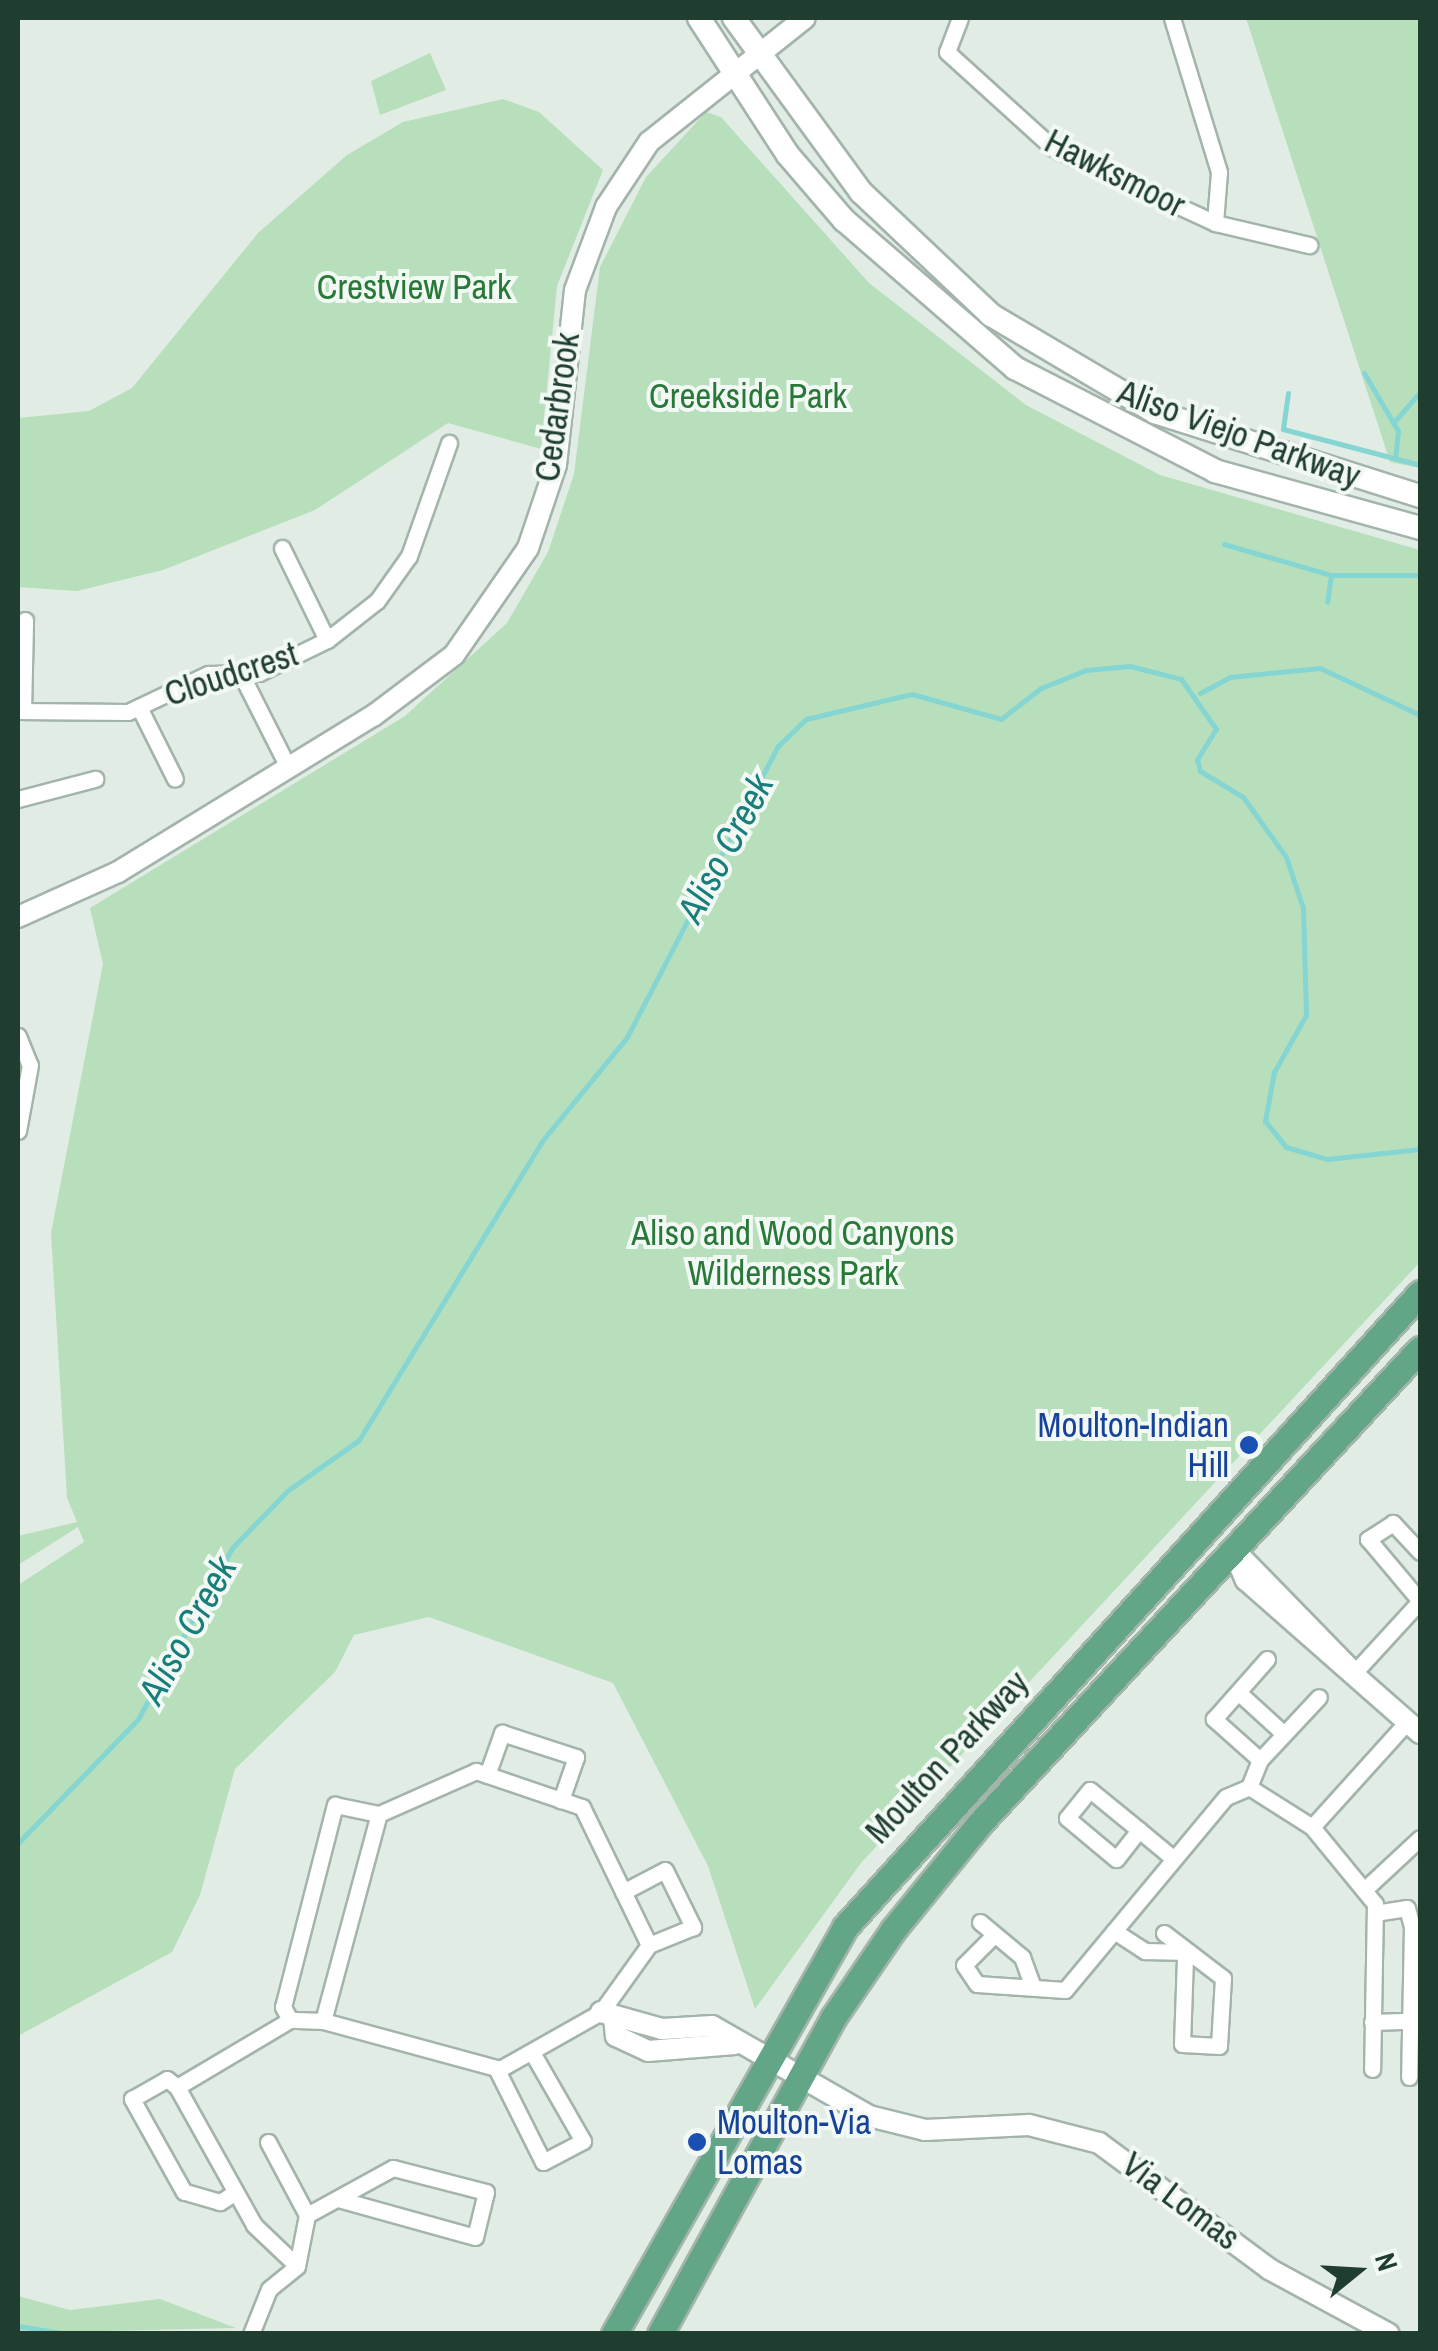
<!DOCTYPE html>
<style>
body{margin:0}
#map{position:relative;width:1438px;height:2351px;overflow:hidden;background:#e1ece5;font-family:"Archivo Narrow",sans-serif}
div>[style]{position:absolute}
.green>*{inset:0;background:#b8dfbc}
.stream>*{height:5px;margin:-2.5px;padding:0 2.5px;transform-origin:2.5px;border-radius:2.5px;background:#85d5d2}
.roads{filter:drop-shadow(2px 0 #a3b4ab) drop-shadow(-2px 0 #a3b4ab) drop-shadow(0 2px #a3b4ab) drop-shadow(0 -2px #a3b4ab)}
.minor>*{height:15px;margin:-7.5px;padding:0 7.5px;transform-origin:7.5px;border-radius:7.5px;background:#fff}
.tertiary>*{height:20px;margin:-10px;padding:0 10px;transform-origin:10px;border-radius:10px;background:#fff}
.secondary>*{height:22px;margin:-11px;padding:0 11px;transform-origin:11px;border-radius:11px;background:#fff}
.primary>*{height:25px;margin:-12.5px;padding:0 12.5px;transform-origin:12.5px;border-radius:12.5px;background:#63a587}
.dots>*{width:28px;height:28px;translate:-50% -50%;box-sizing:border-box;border:5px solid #f2f9f4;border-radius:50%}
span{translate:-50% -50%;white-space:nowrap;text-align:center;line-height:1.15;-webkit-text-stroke:8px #f2f9f4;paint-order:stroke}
.street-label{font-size:35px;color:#203e30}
.park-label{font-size:35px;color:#287838}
.transit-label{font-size:35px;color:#164399}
.right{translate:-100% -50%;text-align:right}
.left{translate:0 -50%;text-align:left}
.water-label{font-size:38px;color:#177e7b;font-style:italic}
.frame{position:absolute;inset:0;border:20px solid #203e30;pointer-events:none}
.north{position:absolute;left:1308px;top:2221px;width:100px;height:100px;-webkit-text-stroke:8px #f2f9f4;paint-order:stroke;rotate:72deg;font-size:28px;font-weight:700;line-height:40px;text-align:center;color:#203e30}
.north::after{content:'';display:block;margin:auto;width:35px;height:45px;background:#203e30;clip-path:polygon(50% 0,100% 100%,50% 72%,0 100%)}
</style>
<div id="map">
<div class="green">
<div style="clip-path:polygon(1246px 18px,1420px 18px,1420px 468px,1390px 462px)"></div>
<div style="clip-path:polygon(430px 53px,446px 90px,380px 115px,371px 81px)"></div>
<div style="clip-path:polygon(503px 99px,539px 112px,603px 170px,557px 286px,541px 449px,448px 423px,315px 510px,163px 570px,77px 591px,18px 587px,18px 418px,89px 411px,132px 388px,258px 233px,347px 155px,403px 122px)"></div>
<div style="clip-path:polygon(706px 112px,721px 117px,869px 283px,1026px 405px,1160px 475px,1420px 550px,1420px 1262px,861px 1863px,755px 2009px,708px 1866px,613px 1683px,429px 1617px,354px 1635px,335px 1672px,235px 1769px,200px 1895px,172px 1952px,18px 2036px,18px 1585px,84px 1542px,78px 1527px,18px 1565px,18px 1536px,77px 1522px,67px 1498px,51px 1233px,103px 964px,90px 908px,405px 716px,507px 623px,548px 552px,574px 474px,600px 267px,646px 177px)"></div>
<div style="clip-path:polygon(18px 2296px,70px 2310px,160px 2299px,236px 2328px,18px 2333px)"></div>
</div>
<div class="stream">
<div style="left:1364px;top:373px;width:67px;rotate:59.6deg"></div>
<div style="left:1398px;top:431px;width:27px;rotate:96deg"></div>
<div style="left:1288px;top:393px;width:36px;rotate:98deg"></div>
<div style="left:1283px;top:429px;width:142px;rotate:14.7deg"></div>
<div style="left:1393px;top:423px;width:41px;rotate:-48.9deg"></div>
<div style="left:1224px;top:544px;width:111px;rotate:16.2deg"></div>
<div style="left:1331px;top:575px;width:27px;rotate:98deg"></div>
<div style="left:1331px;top:575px;width:89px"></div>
<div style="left:1200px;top:693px;width:34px;rotate:-28deg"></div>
<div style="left:1230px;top:677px;width:90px;rotate:-5.7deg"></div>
<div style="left:1320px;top:668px;width:110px;rotate:25.2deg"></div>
<div style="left:18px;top:1843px;width:173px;rotate:-45.9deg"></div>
<div style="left:138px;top:1719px;width:195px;rotate:-61.2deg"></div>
<div style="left:232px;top:1548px;width:79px;rotate:-46deg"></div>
<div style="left:287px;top:1491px;width:88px;rotate:-35.3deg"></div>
<div style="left:359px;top:1440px;width:351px;rotate:-58.5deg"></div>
<div style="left:542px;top:1141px;width:134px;rotate:-50.7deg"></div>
<div style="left:627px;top:1037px;width:328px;rotate:-62.6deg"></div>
<div style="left:778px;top:746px;width:39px;rotate:-44deg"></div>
<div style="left:806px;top:719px;width:109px;rotate:-13.3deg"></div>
<div style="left:912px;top:694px;width:92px;rotate:15.7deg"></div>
<div style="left:1001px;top:719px;width:51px;rotate:-37.8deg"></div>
<div style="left:1041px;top:688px;width:48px;rotate:-21.8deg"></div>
<div style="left:1086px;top:670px;width:44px;rotate:-5.2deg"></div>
<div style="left:1130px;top:666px;width:53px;rotate:14.3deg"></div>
<div style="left:1181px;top:679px;width:61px;rotate:55deg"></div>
<div style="left:1216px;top:729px;width:36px;rotate:122deg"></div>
<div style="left:1197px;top:759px;width:12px;rotate:76deg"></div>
<div style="left:1200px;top:771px;width:50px;rotate:31.2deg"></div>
<div style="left:1243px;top:797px;width:74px;rotate:54.4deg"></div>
<div style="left:1286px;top:857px;width:54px;rotate:71.6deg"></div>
<div style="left:1303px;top:908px;width:107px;rotate:88.4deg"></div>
<div style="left:1306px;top:1015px;width:65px;rotate:119.3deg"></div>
<div style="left:1274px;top:1072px;width:50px;rotate:100.4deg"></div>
<div style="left:1265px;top:1121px;width:33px;rotate:51deg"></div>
<div style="left:1286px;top:1147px;width:43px;rotate:16.3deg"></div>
<div style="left:1327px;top:1159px;width:94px;rotate:-6.1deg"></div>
<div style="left:18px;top:2326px;width:50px;rotate:9.3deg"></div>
</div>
<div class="roads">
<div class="minor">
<div style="left:960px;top:18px;width:36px;rotate:111deg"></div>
<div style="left:947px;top:52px;width:143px;rotate:42.2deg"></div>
<div style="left:1053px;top:148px;width:179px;rotate:24.8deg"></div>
<div style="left:1215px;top:223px;width:97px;rotate:13.2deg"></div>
<div style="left:1172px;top:18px;width:161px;rotate:73deg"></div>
<div style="left:1219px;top:172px;width:51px;rotate:94.5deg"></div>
<div style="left:282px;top:548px;width:102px;rotate:63.9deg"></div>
<div style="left:241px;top:674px;width:104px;rotate:63.2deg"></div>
<div style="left:139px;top:707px;width:80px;rotate:63.4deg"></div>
<div style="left:18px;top:711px;width:110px;rotate:0.5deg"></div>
<div style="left:128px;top:712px;width:89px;rotate:-25.4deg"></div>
<div style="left:208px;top:674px;width:51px;rotate:-1.1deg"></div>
<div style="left:259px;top:673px;width:76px;rotate:-25.9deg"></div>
<div style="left:327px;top:640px;width:63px;rotate:-38deg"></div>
<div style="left:377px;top:601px;width:55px;rotate:-54.6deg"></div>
<div style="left:409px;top:556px;width:120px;rotate:-70.5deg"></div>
<div style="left:23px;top:711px;width:91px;rotate:-88.7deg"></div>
<div style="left:18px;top:799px;width:80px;rotate:-14.6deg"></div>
<div style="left:18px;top:1036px;width:31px;rotate:68deg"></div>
<div style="left:30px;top:1065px;width:67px;rotate:100.3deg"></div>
<div style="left:1420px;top:1552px;width:40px;rotate:-133deg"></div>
<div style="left:1393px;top:1523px;width:30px;rotate:147deg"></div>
<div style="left:1368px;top:1539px;width:81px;rotate:50deg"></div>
<div style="left:1354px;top:1673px;width:98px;rotate:-47.5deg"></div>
<div style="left:1238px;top:1692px;width:62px;rotate:42.4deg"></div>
<div style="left:1260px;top:1760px;width:62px;rotate:-138.3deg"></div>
<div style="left:1214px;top:1719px;width:80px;rotate:-48.5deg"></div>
<div style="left:476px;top:1771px;width:112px;rotate:18.8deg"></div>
<div style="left:582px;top:1807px;width:153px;rotate:64.1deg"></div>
<div style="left:649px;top:1945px;width:82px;rotate:125.6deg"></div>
<div style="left:601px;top:2012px;width:116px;rotate:150.6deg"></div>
<div style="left:500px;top:2069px;width:183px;rotate:-164.8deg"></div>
<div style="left:323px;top:2021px;width:33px;rotate:-178deg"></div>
<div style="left:290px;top:2020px;width:15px;rotate:-118deg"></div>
<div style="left:283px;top:2007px;width:209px;rotate:-75.6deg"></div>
<div style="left:335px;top:1805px;width:45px;rotate:11.6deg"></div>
<div style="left:379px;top:1814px;width:106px;rotate:-23.9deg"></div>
<div style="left:487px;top:1775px;width:45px;rotate:-70.3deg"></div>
<div style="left:502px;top:1733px;width:78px;rotate:18deg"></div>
<div style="left:576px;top:1757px;width:46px;rotate:109.2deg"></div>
<div style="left:1249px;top:1787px;width:75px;rotate:32.4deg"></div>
<div style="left:1312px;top:1827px;width:99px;rotate:50.7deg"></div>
<div style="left:1375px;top:1904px;width:165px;rotate:91deg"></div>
<div style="left:1249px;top:1787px;width:29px;rotate:-68deg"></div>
<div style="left:1260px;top:1760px;width:86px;rotate:-46.9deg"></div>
<div style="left:1312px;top:1827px;width:140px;rotate:-47.9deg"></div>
<div style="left:1139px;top:1830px;width:37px;rotate:128deg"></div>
<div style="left:1116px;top:1859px;width:64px;rotate:-140.1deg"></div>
<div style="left:1067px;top:1818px;width:36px;rotate:-51deg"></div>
<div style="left:1090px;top:1790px;width:63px;rotate:39.2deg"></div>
<div style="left:1139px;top:1830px;width:45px;rotate:39.6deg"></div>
<div style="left:1364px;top:1890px;width:76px;rotate:-42.9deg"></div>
<div style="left:623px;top:1892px;width:47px;rotate:-27.6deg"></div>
<div style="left:665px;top:1870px;width:64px;rotate:63.8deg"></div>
<div style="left:693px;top:1927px;width:48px;rotate:157.8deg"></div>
<div style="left:1375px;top:1913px;width:32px;rotate:-9deg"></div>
<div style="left:1407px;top:1908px;width:20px;rotate:75deg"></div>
<div style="left:1412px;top:1927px;width:150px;rotate:91.1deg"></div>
<div style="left:980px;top:1922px;width:55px;rotate:39.8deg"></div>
<div style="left:1022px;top:1957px;width:27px;rotate:70deg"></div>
<div style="left:1114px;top:1931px;width:37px;rotate:33deg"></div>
<div style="left:1145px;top:1951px;width:43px;rotate:1.3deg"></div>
<div style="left:1164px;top:1933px;width:74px;rotate:37.3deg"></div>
<div style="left:1223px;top:1978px;width:68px;rotate:93.4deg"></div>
<div style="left:1219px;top:2046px;width:37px;rotate:-177deg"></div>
<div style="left:1182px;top:2044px;width:86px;rotate:-88deg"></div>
<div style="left:994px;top:1935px;width:42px;rotate:135deg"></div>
<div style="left:964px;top:1965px;width:23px;rotate:56deg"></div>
<div style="left:977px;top:1984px;width:88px;rotate:3.9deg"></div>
<div style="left:1065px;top:1990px;width:251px;rotate:-50.2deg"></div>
<div style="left:1226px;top:1797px;width:25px;rotate:-23deg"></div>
<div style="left:323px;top:2021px;width:214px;rotate:-74.9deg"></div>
<div style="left:1372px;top:2022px;width:38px;rotate:-2deg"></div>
<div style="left:496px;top:2068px;width:105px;rotate:63.4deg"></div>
<div style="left:543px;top:2162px;width:45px;rotate:-27.7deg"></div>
<div style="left:583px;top:2141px;width:100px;rotate:-119.9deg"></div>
<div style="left:177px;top:2087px;width:158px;rotate:60.8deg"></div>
<div style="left:254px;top:2225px;width:59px;rotate:43.6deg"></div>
<div style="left:268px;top:2142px;width:83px;rotate:61.9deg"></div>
<div style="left:234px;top:2193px;width:17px;rotate:147deg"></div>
<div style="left:220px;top:2202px;width:37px;rotate:-164deg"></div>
<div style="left:184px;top:2192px;width:107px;rotate:-119.2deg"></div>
<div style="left:132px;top:2099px;width:40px;rotate:-29.7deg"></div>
<div style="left:167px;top:2079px;width:13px;rotate:39deg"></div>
<div style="left:177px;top:2087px;width:131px;rotate:-30.7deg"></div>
<div style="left:251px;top:2334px;width:48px;rotate:-68.2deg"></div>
<div style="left:269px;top:2289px;width:36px;rotate:-39deg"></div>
<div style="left:297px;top:2266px;width:52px;rotate:-78.9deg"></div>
<div style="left:307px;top:2215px;width:98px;rotate:-28.7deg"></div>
<div style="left:393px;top:2168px;width:96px;rotate:14.5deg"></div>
<div style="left:486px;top:2192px;width:46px;rotate:103.7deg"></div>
<div style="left:475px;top:2237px;width:142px;rotate:-164.5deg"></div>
</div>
<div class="tertiary">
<div style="left:18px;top:917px;width:110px;rotate:-24.2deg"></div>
<div style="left:118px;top:872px;width:299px;rotate:-31.5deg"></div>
<div style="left:373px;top:716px;width:101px;rotate:-37deg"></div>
<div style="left:454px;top:655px;width:130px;rotate:-55.3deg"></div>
<div style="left:528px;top:548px;width:88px;rotate:-71.4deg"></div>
<div style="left:556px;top:465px;width:176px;rotate:-83.8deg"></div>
<div style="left:575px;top:290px;width:89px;rotate:-69.5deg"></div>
<div style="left:606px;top:207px;width:78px;rotate:-56.5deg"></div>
<div style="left:649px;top:142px;width:199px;rotate:-38.5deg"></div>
<div style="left:1233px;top:1550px;width:33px;rotate:67deg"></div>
<div style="left:1246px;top:1580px;width:232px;rotate:41.3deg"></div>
<div style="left:1235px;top:1551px;width:170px;rotate:45.7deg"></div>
<div style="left:601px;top:2012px;width:63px;rotate:15.6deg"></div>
<div style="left:662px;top:2029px;width:50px;rotate:-3.4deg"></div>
<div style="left:712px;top:2026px;width:181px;rotate:29.8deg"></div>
<div style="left:869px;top:2116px;width:58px;rotate:14deg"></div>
<div style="left:925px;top:2130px;width:104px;rotate:-2.8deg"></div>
<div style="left:1029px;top:2125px;width:72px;rotate:14.4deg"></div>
<div style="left:1099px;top:2143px;width:212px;rotate:36.5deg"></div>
<div style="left:1269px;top:2269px;width:136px;rotate:28.4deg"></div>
<div style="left:614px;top:2018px;width:18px;rotate:84deg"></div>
<div style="left:616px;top:2036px;width:35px;rotate:25deg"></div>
<div style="left:648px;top:2051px;width:87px;rotate:-4.6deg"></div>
</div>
<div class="secondary">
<div style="left:699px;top:18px;width:163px;rotate:57deg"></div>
<div style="left:788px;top:155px;width:86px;rotate:49.3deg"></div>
<div style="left:844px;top:220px;width:226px;rotate:40.9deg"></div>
<div style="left:1015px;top:368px;width:225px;rotate:27.2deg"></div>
<div style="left:1215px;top:471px;width:213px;rotate:15.5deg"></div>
<div style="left:734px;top:18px;width:215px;rotate:53.9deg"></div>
<div style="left:861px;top:192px;width:179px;rotate:43.4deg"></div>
<div style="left:991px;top:315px;width:191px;rotate:30.6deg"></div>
<div style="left:1155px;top:412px;width:278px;rotate:17.6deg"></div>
</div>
<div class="primary">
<div style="left:614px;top:2334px;width:468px;rotate:-60.4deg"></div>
<div style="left:845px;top:1927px;width:856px;rotate:-47.79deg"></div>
<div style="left:660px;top:2334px;width:360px;rotate:-61.3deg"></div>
<div style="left:833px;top:2018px;width:107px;rotate:-55.7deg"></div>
<div style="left:893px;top:1930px;width:136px;rotate:-50.9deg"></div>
<div style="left:979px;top:1824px;width:648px;rotate:-47.13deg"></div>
</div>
</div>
<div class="dots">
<div style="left:1249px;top:1445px;background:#1a4fb4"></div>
<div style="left:697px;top:2142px;background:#1a4fb4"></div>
</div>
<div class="street-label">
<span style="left:1115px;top:173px;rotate:27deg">Hawksmoor</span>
<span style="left:557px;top:407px;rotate:-82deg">Cedarbrook</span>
<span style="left:1239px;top:434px;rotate:20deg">Aliso Viejo Parkway</span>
<span style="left:231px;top:674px;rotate:-18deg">Cloudcrest</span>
<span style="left:947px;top:1757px;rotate:-47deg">Moulton Parkway</span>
<span style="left:1181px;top:2201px;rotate:37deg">Via Lomas</span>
</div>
<div class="park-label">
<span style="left:414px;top:287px">Crestview Park</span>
<span style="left:748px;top:396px">Creekside Park</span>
<span style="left:793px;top:1253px">Aliso and Wood Canyons<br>Wilderness Park</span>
</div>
<div class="transit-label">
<span class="right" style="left:1229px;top:1445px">Moulton-Indian<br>Hill</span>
<span class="left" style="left:717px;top:2142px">Moulton-Via<br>Lomas</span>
</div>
<div class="water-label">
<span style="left:725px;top:848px;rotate:-62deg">Aliso Creek</span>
<span style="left:187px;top:1630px;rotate:-61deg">Aliso Creek</span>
</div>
<div class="frame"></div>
<div class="north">N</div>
</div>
